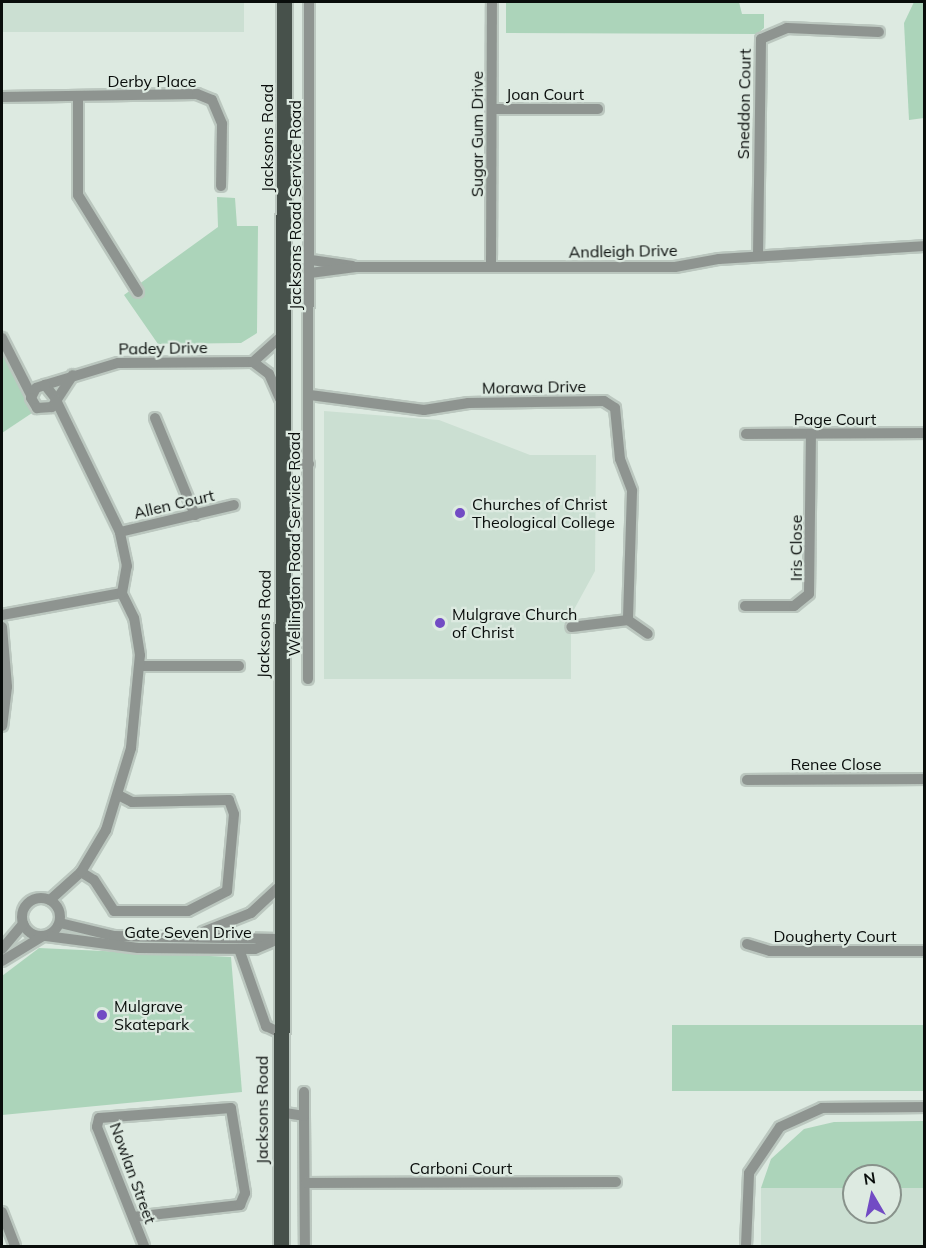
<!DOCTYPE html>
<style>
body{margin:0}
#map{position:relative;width:926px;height:1248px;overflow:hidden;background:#ddeae1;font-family:Mulish,sans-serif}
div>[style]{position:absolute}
.built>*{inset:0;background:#cbdfd2;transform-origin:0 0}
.green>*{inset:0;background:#acd4ba;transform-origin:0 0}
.roads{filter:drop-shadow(2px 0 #bbc7bf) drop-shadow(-2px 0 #bbc7bf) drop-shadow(0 2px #bbc7bf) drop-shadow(0 -2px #bbc7bf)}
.minor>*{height:10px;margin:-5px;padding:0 5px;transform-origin:5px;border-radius:5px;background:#8e9490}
.minor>.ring{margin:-5px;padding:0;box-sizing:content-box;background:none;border:10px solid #8e9490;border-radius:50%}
.primary>*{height:15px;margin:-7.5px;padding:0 7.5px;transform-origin:7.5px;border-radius:7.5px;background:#47514b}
.dots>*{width:16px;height:16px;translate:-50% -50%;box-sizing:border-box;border:3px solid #ddeae1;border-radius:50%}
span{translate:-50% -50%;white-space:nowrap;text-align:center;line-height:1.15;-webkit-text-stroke:4.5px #ddeae1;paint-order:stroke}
.street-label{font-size:16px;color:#090d0b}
.poi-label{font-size:16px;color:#090d0b}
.left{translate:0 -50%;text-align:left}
.frame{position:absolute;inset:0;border:3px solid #090d0b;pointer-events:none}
.north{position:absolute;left:842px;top:1164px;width:60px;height:60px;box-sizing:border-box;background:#ddeae1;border:2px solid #88928b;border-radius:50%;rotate:351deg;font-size:16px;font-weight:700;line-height:24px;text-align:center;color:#090d0b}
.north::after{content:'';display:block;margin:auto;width:21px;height:27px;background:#724bc4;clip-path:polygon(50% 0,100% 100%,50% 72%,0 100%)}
</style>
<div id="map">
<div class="built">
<div style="left:2px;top:2px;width:242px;height:30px"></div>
<div style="clip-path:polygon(324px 411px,439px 420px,530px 455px,596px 455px,595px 571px,571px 615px,571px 679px,324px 679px)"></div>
<div style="clip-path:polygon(761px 1188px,854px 1188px,854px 1212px,890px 1212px,890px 1188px,924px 1188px,924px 1246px,761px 1246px)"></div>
</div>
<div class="green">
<div style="clip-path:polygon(506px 2px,739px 2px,742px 14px,764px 14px,764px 28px,757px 34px,506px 33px)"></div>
<div style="clip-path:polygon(914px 2px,924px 2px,924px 118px,909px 120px,904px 23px)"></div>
<div style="clip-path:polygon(217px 197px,235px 198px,237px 226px,258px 226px,257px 333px,241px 343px,158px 344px,124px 295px,218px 227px)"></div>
<div style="clip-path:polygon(2px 350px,32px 413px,2px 433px)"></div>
<div style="clip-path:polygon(39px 948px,231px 957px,242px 1092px,2px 1115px,2px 976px)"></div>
<div style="left:924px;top:1025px;width:66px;height:252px;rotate:90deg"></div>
<div style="clip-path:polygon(924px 1121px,924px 1188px,890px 1188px,890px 1176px,854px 1176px,854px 1188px,761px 1188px,771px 1159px,804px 1129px,834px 1122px)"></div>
</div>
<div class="roads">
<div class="minor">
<div style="left:78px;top:96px;width:99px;rotate:90deg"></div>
<div style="left:78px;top:195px;width:114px;rotate:58.3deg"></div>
<div style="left:2px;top:97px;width:195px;rotate:-0.9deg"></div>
<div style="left:197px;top:94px;width:16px;rotate:22deg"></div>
<div style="left:212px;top:100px;width:26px;rotate:67deg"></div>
<div style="left:222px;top:124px;width:62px;rotate:90.9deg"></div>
<div style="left:492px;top:109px;width:106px"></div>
<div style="left:758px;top:255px;width:216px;rotate:-89.2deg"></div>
<div style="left:761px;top:39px;width:28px;rotate:-23deg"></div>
<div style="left:787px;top:28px;width:92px;rotate:2.5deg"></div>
<div style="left:311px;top:260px;width:42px;rotate:8.1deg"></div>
<div style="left:491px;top:267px;width:265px;rotate:-89.8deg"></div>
<div style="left:310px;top:273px;width:46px;rotate:-7.4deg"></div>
<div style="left:356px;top:267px;width:319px"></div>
<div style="left:675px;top:267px;width:45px;rotate:-10.3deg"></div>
<div style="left:719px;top:259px;width:205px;rotate:-3.6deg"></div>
<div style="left:2px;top:338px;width:64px;rotate:63deg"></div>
<div style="left:253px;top:362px;width:20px;rotate:37deg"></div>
<div style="left:269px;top:374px;width:27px;rotate:66deg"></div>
<div style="left:45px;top:385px;width:76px;rotate:-16.8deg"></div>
<div style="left:118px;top:363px;width:135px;rotate:-0.4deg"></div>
<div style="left:253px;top:362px;width:39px;rotate:-42deg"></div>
<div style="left:310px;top:395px;width:115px;rotate:7.5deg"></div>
<div style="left:424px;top:410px;width:45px;rotate:-9deg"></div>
<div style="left:468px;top:403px;width:136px;rotate:-0.8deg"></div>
<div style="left:604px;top:401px;width:13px;rotate:32deg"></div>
<div style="left:615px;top:408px;width:51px;rotate:84.4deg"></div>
<div style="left:620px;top:459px;width:34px;rotate:69deg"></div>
<div style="left:632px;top:491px;width:129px;rotate:91.8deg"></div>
<div style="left:628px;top:620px;width:57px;rotate:173deg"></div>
<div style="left:56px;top:399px;width:18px;rotate:-128deg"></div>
<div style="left:45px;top:385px;width:9px;rotate:162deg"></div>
<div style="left:36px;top:388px;width:11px;rotate:117deg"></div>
<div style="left:31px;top:398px;width:12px;rotate:59deg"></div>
<div style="left:37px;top:408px;width:15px;rotate:-4deg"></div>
<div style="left:52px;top:407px;width:38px;rotate:-57deg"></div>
<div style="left:155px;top:418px;width:105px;rotate:67.6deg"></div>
<div style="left:746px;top:434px;width:178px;rotate:-0.3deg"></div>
<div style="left:284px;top:464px;width:25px"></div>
<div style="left:120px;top:532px;width:117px;rotate:-13.3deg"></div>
<div style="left:745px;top:606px;width:49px"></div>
<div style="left:794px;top:606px;width:19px;rotate:-39deg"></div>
<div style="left:809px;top:594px;width:160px;rotate:-89.3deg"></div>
<div style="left:2px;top:615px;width:122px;rotate:-10.4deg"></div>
<div style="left:628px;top:620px;width:24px;rotate:35deg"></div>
<div style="left:2px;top:627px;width:60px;rotate:85.2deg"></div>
<div style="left:7px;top:687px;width:39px;rotate:97deg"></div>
<div style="left:140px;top:666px;width:99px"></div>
<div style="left:308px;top:679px;width:677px;rotate:-89.92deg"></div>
<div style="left:747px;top:780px;width:177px;rotate:-0.3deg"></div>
<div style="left:81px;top:872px;width:15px;rotate:32deg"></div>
<div style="left:94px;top:880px;width:37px;rotate:57deg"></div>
<div style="left:114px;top:911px;width:74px"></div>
<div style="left:188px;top:911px;width:44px;rotate:-27.1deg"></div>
<div style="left:227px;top:891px;width:77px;rotate:-84.8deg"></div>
<div style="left:234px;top:814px;width:15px;rotate:-110deg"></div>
<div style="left:229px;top:800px;width:97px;rotate:178.8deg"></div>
<div style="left:132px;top:802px;width:16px;rotate:-153deg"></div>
<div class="ring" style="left:22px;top:898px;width:28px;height:28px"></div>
<div style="left:50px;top:900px;width:42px;rotate:-42.1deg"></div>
<div style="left:81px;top:872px;width:49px;rotate:-59.2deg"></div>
<div style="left:106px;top:830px;width:86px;rotate:-73deg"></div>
<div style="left:131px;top:748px;width:93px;rotate:-84.5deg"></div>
<div style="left:140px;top:655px;width:37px;rotate:-99deg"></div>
<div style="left:134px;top:618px;width:28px;rotate:-116deg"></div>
<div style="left:122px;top:593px;width:27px;rotate:-80deg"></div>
<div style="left:127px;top:566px;width:35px;rotate:-102deg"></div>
<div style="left:120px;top:532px;width:147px;rotate:-115.9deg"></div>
<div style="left:60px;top:923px;width:56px;rotate:13.5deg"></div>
<div style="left:114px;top:936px;width:165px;rotate:1deg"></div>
<div style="left:203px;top:932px;width:52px;rotate:-21.6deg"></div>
<div style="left:251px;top:913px;width:38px;rotate:-43deg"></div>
<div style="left:46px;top:936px;width:93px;rotate:7.4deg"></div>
<div style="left:138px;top:948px;width:117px;rotate:0.5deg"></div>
<div style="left:255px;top:949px;width:26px;rotate:-23deg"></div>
<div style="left:747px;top:944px;width:24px;rotate:17deg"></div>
<div style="left:770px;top:951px;width:154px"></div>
<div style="left:2px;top:949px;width:33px;rotate:-50deg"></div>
<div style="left:239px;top:949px;width:82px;rotate:70.7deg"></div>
<div style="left:266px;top:1026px;width:14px;rotate:25deg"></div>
<div style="left:2px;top:961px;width:48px;rotate:-31.4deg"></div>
<div style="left:279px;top:1112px;width:25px;rotate:9deg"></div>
<div style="left:304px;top:1116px;width:130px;rotate:89.6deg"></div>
<div style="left:304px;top:1116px;width:24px;rotate:-90deg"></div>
<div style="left:306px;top:1183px;width:310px;rotate:-0.2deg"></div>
<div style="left:2px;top:1212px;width:36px;rotate:69deg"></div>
<div style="left:133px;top:1217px;width:108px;rotate:-6.4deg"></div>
<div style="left:240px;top:1205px;width:13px;rotate:-67deg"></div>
<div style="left:245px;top:1193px;width:86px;rotate:-99.4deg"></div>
<div style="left:231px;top:1108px;width:132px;rotate:175.7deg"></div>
<div style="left:99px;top:1118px;width:9px;rotate:103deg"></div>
<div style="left:97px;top:1127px;width:128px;rotate:68.4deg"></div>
<div style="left:746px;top:1246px;width:73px;rotate:-87.6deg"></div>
<div style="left:749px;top:1173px;width:55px;rotate:-56deg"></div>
<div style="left:780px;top:1127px;width:46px;rotate:-24.3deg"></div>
<div style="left:822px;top:1108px;width:102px;rotate:-0.6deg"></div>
</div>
<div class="primary">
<div style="left:281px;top:1246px;width:1244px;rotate:-89.86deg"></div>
</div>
</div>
<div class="dots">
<div style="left:460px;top:513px;background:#724bc4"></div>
<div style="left:440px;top:623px;background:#724bc4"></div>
<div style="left:102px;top:1015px;background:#724bc4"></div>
</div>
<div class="street-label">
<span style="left:152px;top:81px">Derby Place</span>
<span style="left:545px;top:94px">Joan Court</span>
<span style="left:744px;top:104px;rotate:-89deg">Sneddon Court</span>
<span style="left:477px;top:134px;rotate:-90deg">Sugar Gum Drive</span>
<span style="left:267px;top:138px;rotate:-90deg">Jacksons Road</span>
<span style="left:295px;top:205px;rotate:-90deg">Jacksons Road Service Road</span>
<span style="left:623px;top:251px;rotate:-1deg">Andleigh Drive</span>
<span style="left:163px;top:348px;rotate:-1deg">Padey Drive</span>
<span style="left:534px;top:387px;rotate:-1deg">Morawa Drive</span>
<span style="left:835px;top:419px">Page Court</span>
<span style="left:174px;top:504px;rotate:-13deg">Allen Court</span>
<span style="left:294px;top:544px;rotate:-90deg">Wellington Road Service Road</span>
<span style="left:796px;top:548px;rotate:-90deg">Iris Close</span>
<span style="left:264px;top:624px;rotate:-89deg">Jacksons Road</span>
<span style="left:836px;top:764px">Renee Close</span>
<span style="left:188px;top:932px">Gate Seven Drive</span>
<span style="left:835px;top:936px">Dougherty Court</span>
<span style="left:262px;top:1110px;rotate:-90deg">Jacksons Road</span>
<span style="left:461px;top:1168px">Carboni Court</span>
<span style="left:133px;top:1173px;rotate:70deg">Nowlan Street</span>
</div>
<div class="poi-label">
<span class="left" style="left:472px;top:513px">Churches of Christ<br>Theological College</span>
<span class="left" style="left:452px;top:623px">Mulgrave Church<br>of Christ</span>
<span class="left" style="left:114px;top:1015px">Mulgrave<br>Skatepark</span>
</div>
<div class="frame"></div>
<div class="north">N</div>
</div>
